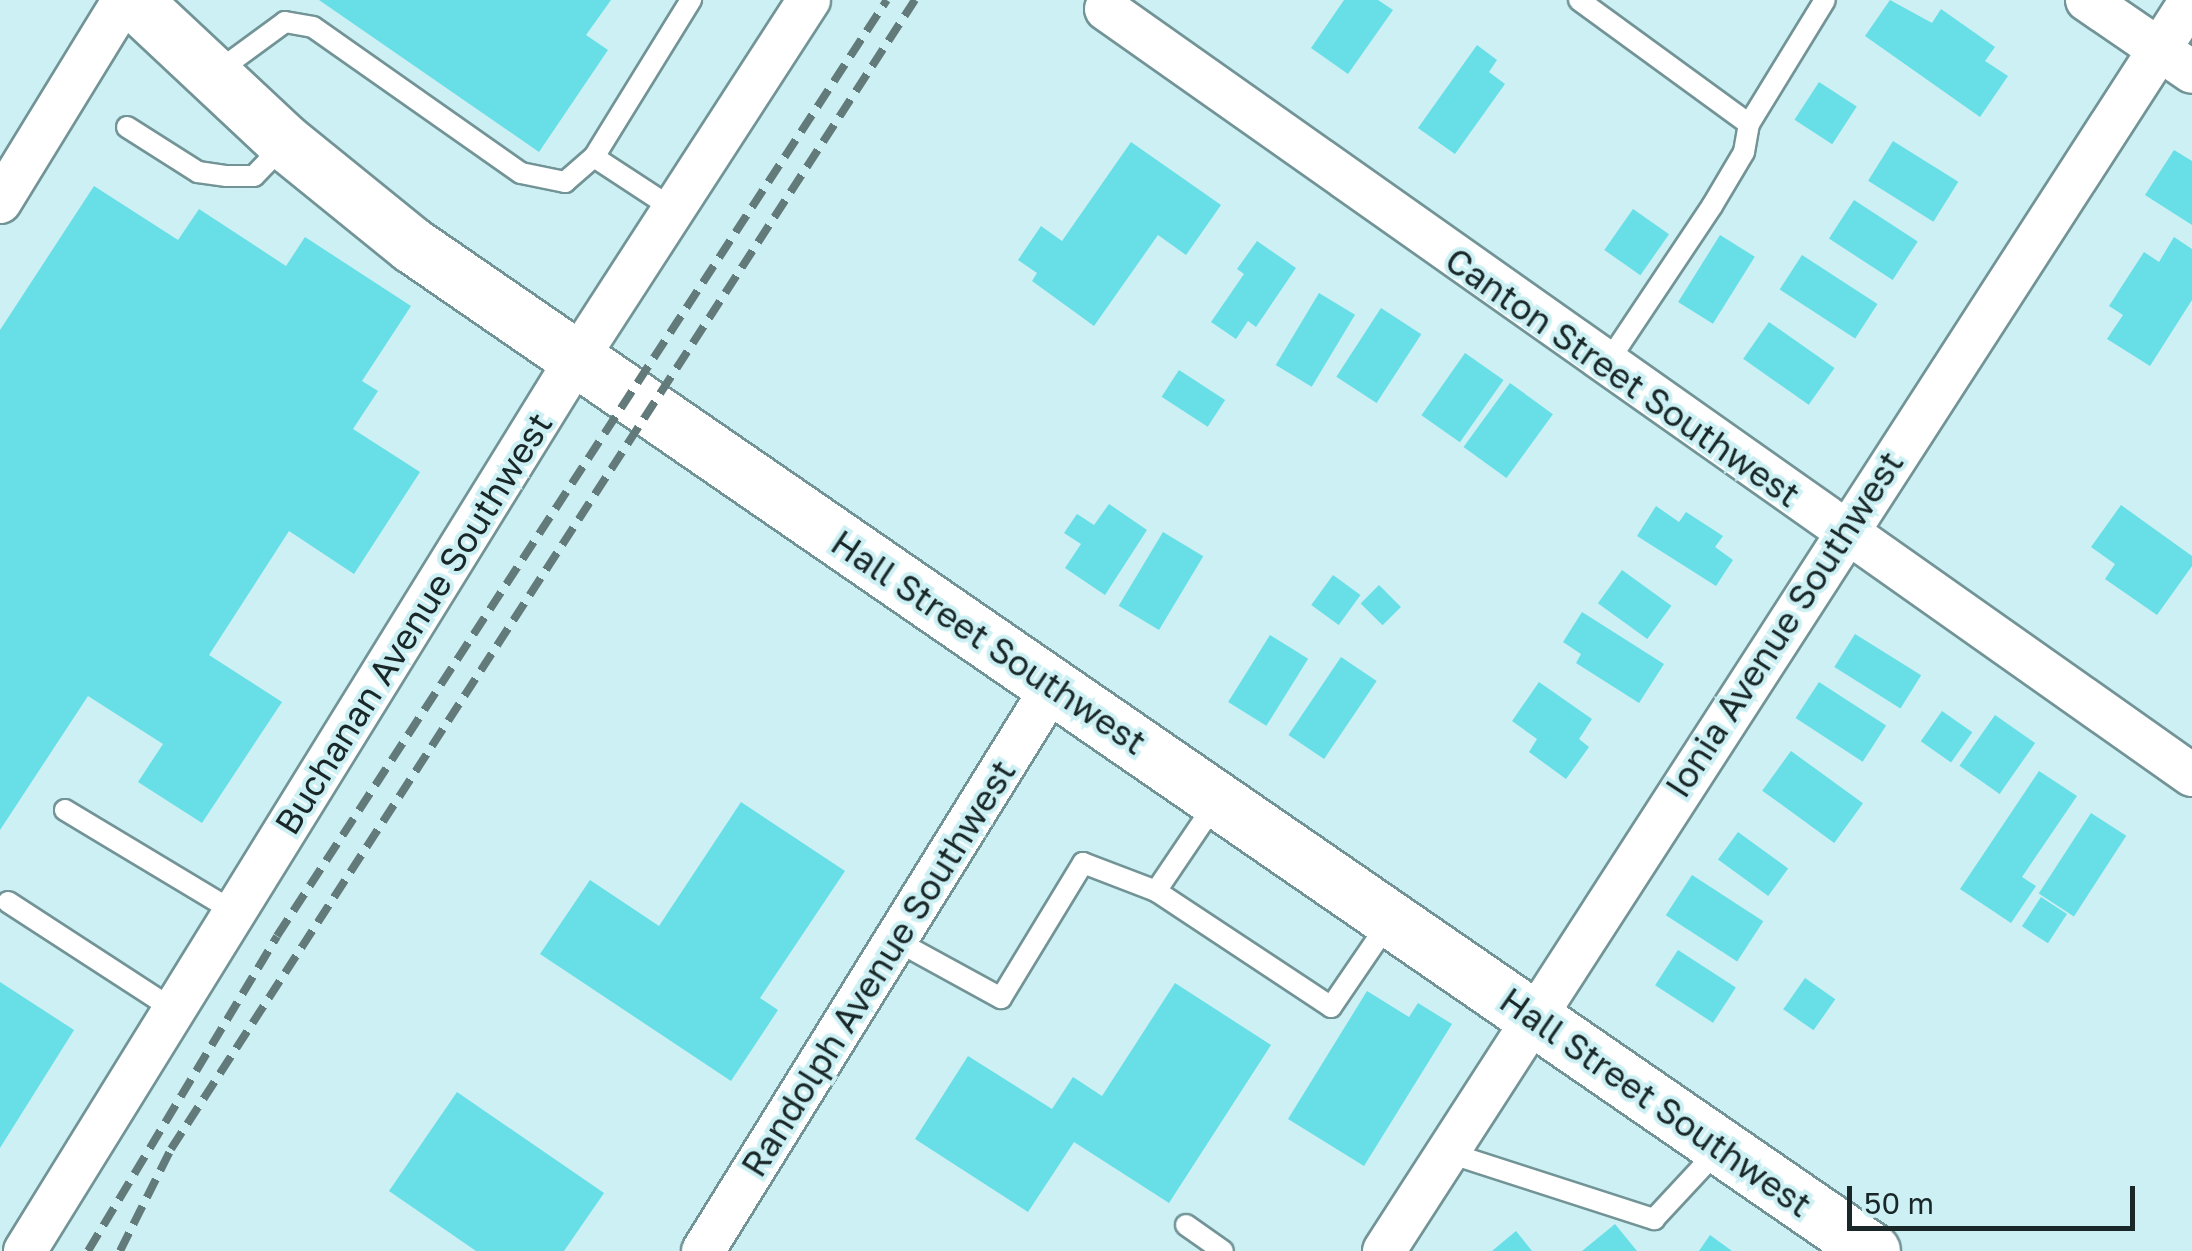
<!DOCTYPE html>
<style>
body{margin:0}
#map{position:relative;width:2192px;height:1251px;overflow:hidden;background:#ccf0f3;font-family:"Golos Text",sans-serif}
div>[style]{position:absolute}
.building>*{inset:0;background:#68dfe7;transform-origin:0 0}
.roads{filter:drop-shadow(2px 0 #739497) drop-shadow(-2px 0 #739497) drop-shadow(0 2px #739497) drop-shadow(0 -2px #739497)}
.service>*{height:20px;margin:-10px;padding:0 10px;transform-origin:10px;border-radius:10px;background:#fff}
.minor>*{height:42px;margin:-21px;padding:0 21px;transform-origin:21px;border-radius:21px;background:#fff}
.secondary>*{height:55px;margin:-27.5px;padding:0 27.5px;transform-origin:27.5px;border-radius:27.5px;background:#fff}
.rail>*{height:8px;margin-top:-4px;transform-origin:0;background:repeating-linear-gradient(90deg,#637a7b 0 20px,transparent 0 30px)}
span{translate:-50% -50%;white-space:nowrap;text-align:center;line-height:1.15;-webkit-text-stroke:8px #ccf0f3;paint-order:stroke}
.street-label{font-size:35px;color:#192728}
.scale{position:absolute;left:1847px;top:1186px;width:288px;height:45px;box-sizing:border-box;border:5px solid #192728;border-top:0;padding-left:12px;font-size:30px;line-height:35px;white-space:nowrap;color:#192728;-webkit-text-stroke:8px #ccf0f3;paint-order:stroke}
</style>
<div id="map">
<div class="building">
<div style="clip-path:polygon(319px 0,611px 0,586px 35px,608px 50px,539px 152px)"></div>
<div style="clip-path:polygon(1344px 0,1378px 0,1393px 10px,1348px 74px,1311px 48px)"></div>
<div style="clip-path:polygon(1890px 0,1932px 23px,1941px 9px,1995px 47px,1985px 61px,2008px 76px,1980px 117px,1865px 36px)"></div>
<div style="clip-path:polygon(1477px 45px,1497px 60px,1489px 72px,1505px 84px,1455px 154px,1418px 128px)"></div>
<div style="left:1819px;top:82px;width:45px;height:45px;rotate:33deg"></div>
<div style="left:1893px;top:141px;width:77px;height:47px;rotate:32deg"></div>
<div style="clip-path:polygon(1131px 142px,1221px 205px,1186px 255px,1158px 235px,1094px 326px,1032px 281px,1037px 273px,1018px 260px,1041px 226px,1062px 241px)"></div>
<div style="clip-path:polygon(2174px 150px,2192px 161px,2192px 225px,2145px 195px)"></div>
<div style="clip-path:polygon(94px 186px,178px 240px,199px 209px,286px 266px,305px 237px,411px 306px,362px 381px,378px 391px,353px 429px,420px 472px,354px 574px,289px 531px,209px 655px,282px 702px,202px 823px,138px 782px,163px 744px,88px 696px,0 830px,0 330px)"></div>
<div style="left:1854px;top:200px;width:76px;height:46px;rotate:33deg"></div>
<div style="left:1633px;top:209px;width:44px;height:50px;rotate:35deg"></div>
<div style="left:1720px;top:235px;width:41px;height:79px;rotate:32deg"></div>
<div style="clip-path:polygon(2174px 237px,2192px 249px,2192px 300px,2150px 366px,2107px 339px,2123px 315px,2109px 306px,2144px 252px,2159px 262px)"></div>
<div style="clip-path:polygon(1257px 241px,1296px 268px,1256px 327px,1248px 321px,1236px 339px,1211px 322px,1244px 274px,1237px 269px)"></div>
<div style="left:1802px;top:255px;width:90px;height:41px;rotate:33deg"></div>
<div style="left:1319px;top:293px;width:42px;height:84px;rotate:31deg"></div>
<div style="left:1381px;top:308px;width:48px;height:82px;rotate:33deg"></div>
<div style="left:1769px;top:322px;width:80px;height:45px;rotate:35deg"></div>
<div style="left:1465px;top:353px;width:47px;height:76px;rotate:35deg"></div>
<div style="left:1179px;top:370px;width:55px;height:32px;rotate:33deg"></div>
<div style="left:1510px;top:383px;width:53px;height:79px;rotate:36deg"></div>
<div style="clip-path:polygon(1109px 504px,1147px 530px,1105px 595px,1065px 568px,1081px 544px,1064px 533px,1077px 514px,1094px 525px)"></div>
<div style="clip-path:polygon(2121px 505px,2192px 556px,2192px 566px,2157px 615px,2105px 579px,2115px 564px,2091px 547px)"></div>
<div style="clip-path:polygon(1656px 506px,1679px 522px,1686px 512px,1723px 536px,1715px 547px,1733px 560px,1716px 586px,1637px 536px)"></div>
<div style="left:1163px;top:532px;width:47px;height:86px;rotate:31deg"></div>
<div style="left:1622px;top:570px;width:61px;height:41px;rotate:36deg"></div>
<div style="left:1333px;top:575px;width:34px;height:37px;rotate:36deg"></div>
<div style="left:1379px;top:585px;width:31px;height:26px;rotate:45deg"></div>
<div style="clip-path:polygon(1582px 612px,1664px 664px,1639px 703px,1576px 663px,1581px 654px,1563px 642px)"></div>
<div style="left:1855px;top:634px;width:78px;height:39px;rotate:32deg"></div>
<div style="left:1270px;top:635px;width:45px;height:79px;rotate:32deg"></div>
<div style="left:1341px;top:657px;width:43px;height:94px;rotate:34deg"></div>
<div style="clip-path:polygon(1539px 682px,1592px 719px,1579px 739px,1589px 747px,1566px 779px,1529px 752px,1537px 739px,1512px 721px)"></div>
<div style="left:1819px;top:682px;width:80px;height:43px;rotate:33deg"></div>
<div style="left:1942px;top:711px;width:37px;height:37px;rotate:35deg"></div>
<div style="left:1995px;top:715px;width:49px;height:62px;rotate:35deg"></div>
<div style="left:1791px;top:751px;width:89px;height:49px;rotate:36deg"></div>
<div style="clip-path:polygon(2039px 771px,2077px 796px,2022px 877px,2036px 886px,2011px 923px,1960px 889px)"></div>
<div style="clip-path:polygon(741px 802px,845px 871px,760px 998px,778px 1010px,731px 1081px,540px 954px,590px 880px,659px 926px)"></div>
<div style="left:2091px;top:813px;width:42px;height:96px;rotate:33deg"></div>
<div style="left:1738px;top:832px;width:62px;height:34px;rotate:36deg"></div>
<div style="left:1692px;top:875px;width:85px;height:48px;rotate:33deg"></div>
<div style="left:2041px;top:897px;width:31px;height:35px;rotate:33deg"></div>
<div style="left:1678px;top:950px;width:69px;height:42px;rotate:33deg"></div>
<div style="left:1805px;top:978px;width:37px;height:38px;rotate:35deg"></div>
<div style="clip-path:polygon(0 982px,74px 1030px,0 1148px)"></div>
<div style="clip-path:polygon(1175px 983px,1271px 1045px,1169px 1203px,1074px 1142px,1028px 1212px,915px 1139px,968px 1056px,1052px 1109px,1073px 1077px,1102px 1096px)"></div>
<div style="clip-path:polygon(1367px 991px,1409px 1017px,1418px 1003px,1452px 1024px,1364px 1166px,1288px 1119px)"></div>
<div style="clip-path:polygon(457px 1092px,604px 1193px,564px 1251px,476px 1251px,389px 1191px)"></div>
<div style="clip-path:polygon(1615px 1224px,1637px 1251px,1582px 1251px)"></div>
<div style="clip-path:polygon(1516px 1231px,1532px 1251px,1492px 1251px)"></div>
<div style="clip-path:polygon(1710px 1235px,1732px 1251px,1699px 1251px)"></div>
</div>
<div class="roads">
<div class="service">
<div style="left:1579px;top:0;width:210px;rotate:36.1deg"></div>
<div style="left:214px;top:74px;width:88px;rotate:-36.2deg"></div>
<div style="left:285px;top:22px;width:28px;rotate:10deg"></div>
<div style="left:313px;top:27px;width:254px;rotate:35.1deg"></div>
<div style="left:521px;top:173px;width:45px;rotate:11.6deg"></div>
<div style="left:565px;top:182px;width:38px;rotate:-41deg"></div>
<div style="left:594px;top:157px;width:97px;rotate:33.2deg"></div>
<div style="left:127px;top:127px;width:84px;rotate:32.4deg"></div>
<div style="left:198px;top:172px;width:29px;rotate:8deg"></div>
<div style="left:227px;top:176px;width:27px"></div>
<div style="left:254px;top:176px;width:42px;rotate:-46deg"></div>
<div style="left:594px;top:157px;width:185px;rotate:-58.3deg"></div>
<div style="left:1606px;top:365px;width:191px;rotate:-56.3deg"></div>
<div style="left:1712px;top:206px;width:63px;rotate:-59.3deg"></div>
<div style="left:1744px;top:152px;width:28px;rotate:-80deg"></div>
<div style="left:1749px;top:124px;width:145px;rotate:-58.5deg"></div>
<div style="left:65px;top:810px;width:198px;rotate:31deg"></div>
<div style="left:1156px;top:891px;width:210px;rotate:33.5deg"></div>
<div style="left:1331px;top:1007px;width:103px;rotate:-55.7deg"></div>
<div style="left:8px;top:902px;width:198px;rotate:33deg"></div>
<div style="left:895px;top:940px;width:121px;rotate:28.7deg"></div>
<div style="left:1001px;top:998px;width:158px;rotate:-58.7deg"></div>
<div style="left:1083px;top:863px;width:78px;rotate:21deg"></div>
<div style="left:1156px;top:891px;width:109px;rotate:-55.9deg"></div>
<div style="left:1446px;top:1152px;width:219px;rotate:17.9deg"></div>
<div style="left:1654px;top:1219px;width:97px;rotate:-47.1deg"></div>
<div style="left:1186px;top:1225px;width:45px;rotate:35.1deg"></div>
</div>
<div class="minor">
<div style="left:2087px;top:0;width:127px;rotate:34.4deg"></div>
<div style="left:1106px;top:9px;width:1329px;rotate:35.2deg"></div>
<div style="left:0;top:202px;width:237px;rotate:-58.5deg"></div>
<div style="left:25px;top:1251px;width:1048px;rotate:-58.27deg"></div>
<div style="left:576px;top:360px;width:429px;rotate:-57.1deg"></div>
<div style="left:703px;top:1251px;width:665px;rotate:-58.22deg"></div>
<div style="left:1384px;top:1251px;width:1489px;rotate:-57.17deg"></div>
</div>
<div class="secondary">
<div style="left:133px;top:0;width:209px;rotate:43.1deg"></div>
<div style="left:286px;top:143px;width:162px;rotate:39deg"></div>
<div style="left:412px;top:245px;width:1773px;rotate:34.57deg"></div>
</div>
</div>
<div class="rail">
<div style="left:88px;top:1251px;width:367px;rotate:-59deg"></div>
<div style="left:277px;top:936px;width:1117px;rotate:-56.91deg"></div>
<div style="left:120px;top:1251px;width:114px;rotate:-63.4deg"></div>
<div style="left:171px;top:1149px;width:1369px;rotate:-57.08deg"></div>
</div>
<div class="street-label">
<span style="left:1623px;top:377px;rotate:35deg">Canton Street Southwest</span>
<span style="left:413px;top:623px;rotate:-58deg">Buchanan Avenue Southwest</span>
<span style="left:1784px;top:624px;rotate:-57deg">Ionia Avenue Southwest</span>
<span style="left:989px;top:642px;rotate:34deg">Hall Street Southwest</span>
<span style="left:878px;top:968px;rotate:-58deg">Randolph Avenue Southwest</span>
<span style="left:1656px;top:1102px;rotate:35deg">Hall Street Southwest</span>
</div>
<div class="scale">50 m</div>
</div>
